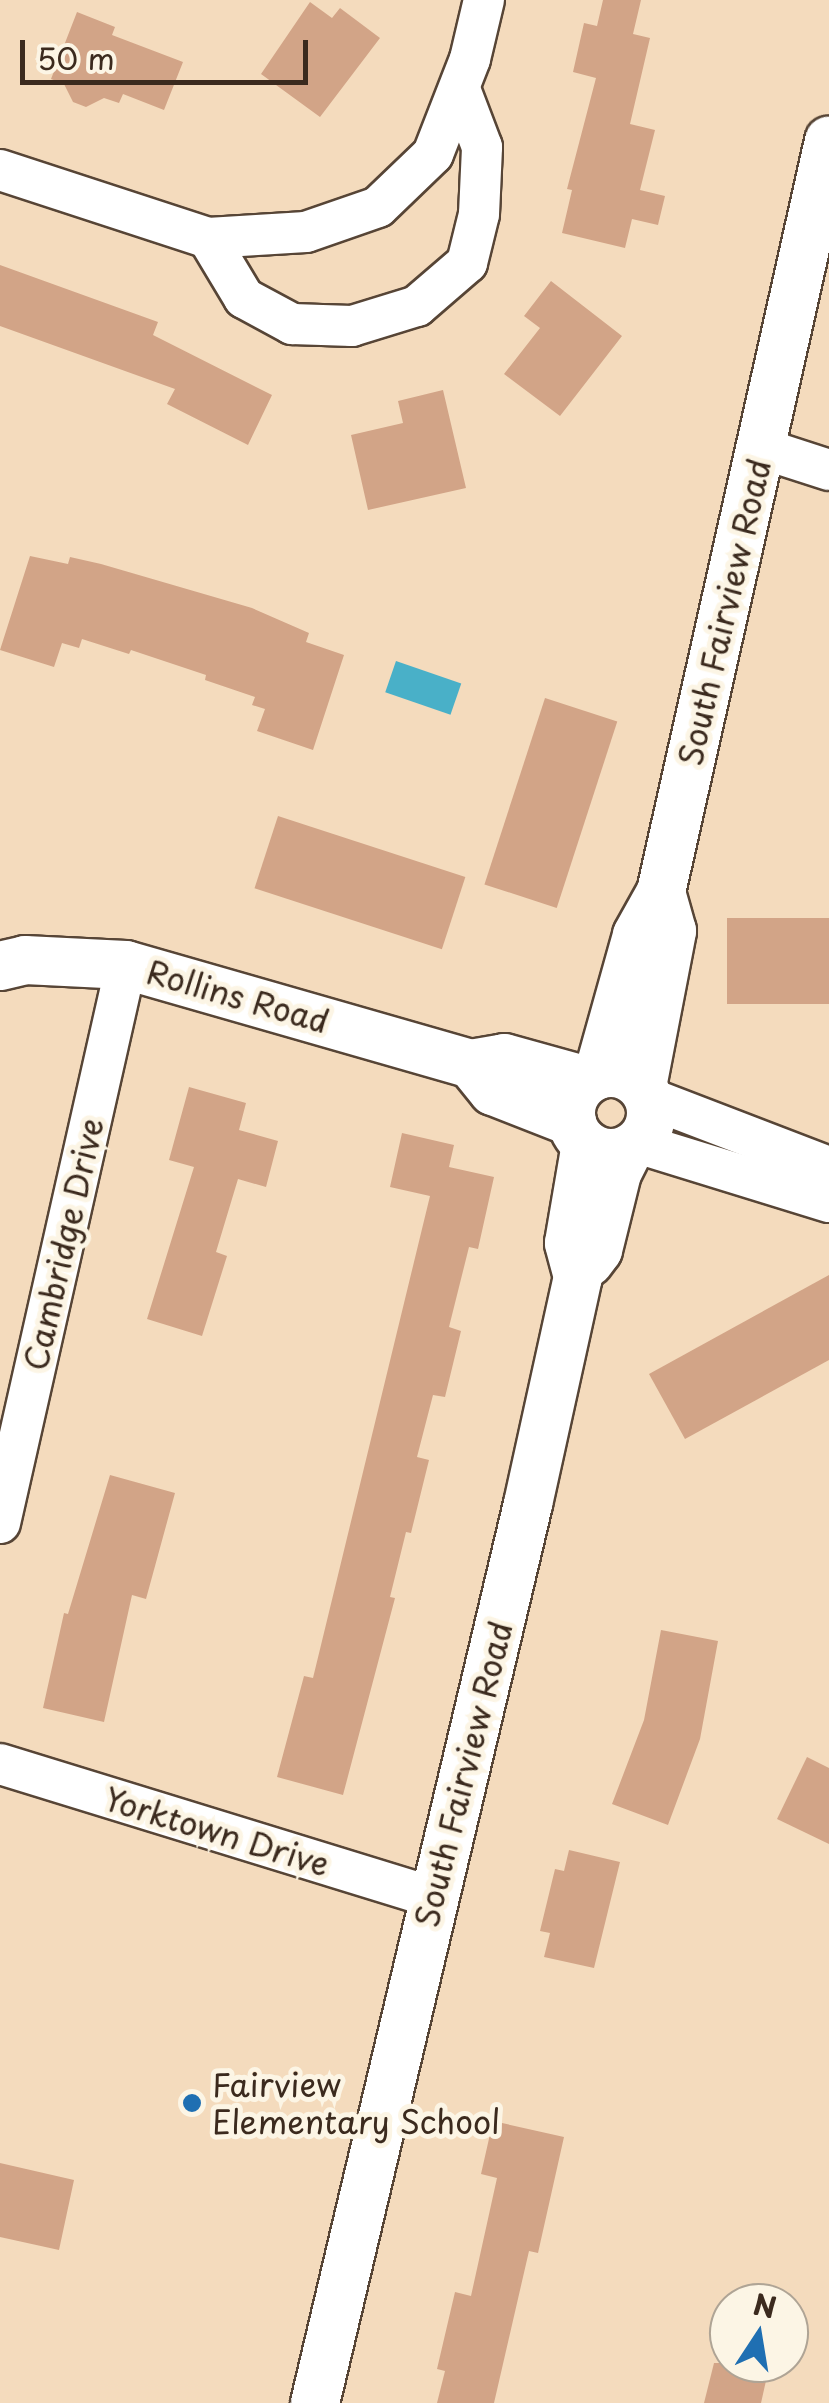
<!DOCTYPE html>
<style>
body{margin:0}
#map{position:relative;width:829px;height:2403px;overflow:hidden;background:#f4dbbd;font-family:"Playpen Sans",sans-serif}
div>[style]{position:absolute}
.water>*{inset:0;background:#49b0c8;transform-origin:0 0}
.building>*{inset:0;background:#d2a487;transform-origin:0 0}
.roads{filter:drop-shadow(2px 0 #574536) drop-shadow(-2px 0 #574536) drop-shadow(0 2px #574536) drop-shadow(0 -2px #574536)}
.minor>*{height:40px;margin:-20px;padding:0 20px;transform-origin:20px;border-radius:20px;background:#fff}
.tertiary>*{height:48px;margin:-24px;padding:0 24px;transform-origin:24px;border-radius:24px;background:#fff}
.tertiary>.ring{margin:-24px;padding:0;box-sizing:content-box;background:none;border:48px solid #fff;border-radius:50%}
.dots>*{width:28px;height:28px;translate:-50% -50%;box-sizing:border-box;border:5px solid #fcf5e5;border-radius:50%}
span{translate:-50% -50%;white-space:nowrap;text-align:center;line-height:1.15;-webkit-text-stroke:10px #fcf5e5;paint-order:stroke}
.street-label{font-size:32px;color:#3b2a1e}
.poi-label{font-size:32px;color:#3b2a1e}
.left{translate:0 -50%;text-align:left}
.north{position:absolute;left:709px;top:2283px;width:100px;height:100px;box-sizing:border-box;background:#fcf5e5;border:2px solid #afa495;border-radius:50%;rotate:12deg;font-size:28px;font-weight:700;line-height:40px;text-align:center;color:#3b2a1e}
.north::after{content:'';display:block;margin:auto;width:35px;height:45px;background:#1f6fb2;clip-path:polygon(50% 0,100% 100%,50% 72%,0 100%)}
.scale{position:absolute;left:20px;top:40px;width:288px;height:45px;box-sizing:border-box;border:5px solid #3b2a1e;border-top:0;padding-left:12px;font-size:30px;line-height:35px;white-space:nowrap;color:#3b2a1e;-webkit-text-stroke:8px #fcf5e5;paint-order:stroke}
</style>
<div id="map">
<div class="water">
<div style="left:396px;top:661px;width:69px;height:33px;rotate:19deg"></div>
</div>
<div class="building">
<div style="clip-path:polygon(603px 0,641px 0,633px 34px,650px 38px,630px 124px,655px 130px,640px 190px,665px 196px,658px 225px,632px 219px,625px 248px,562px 233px,572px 190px,567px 189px,596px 78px,573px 72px,584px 23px,597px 26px)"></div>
<div style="clip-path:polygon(310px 2px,332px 18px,340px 8px,380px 38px,320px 117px,261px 74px)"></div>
<div style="clip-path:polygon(77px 12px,115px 27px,112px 35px,183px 62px,164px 110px,123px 94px,119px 103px,104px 98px,86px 107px,73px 102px,64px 84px,51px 79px)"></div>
<div style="clip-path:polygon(0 265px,158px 322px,153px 335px,272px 395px,248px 445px,167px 404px,175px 389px,0 326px)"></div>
<div style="clip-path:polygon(551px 281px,622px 336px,560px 416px,504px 374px,540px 328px,524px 316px)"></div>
<div style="clip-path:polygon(443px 390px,466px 488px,368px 510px,351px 435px,403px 423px,398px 401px)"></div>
<div style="clip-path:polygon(30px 556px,68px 564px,70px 557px,101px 564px,252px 608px,309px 633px,306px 642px,344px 655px,313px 750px,257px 731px,265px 709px,252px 705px,255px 697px,205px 680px,206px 675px,131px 650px,129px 654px,82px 639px,79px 648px,62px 643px,54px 667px,0 650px)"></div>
<div style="left:545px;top:698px;width:76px;height:196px;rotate:18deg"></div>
<div style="left:278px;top:816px;width:197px;height:76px;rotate:18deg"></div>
<div style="left:829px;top:918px;width:86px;height:102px;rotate:90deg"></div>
<div style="clip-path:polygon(189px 1087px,246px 1103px,239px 1130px,278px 1141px,266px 1187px,238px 1179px,216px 1252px,227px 1256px,202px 1336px,147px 1319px,194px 1167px,169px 1160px)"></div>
<div style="clip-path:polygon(402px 1133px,454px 1145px,449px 1167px,494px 1177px,478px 1249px,469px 1247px,449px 1327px,461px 1331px,445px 1397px,433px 1395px,417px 1457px,429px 1460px,411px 1533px,406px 1532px,390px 1597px,395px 1598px,343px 1795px,277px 1777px,304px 1676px,313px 1678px,430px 1196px,390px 1187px)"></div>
<div style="clip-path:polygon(829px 1275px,829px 1360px,685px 1439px,649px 1374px)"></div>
<div style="clip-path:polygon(110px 1475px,175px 1493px,146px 1599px,132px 1595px,104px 1722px,43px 1708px,64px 1613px,68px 1614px)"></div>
<div style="clip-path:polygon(661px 1630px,718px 1641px,700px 1739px,668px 1825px,612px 1804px,644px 1720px)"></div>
<div style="clip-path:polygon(807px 1757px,829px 1768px,829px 1844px,777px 1819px)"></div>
<div style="clip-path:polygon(569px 1850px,620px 1862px,594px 1968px,544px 1957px,550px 1933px,540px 1931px,555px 1869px,564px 1871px)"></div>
<div style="clip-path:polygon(493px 2121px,564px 2137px,538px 2253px,529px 2251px,494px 2403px,437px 2403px,445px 2371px,437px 2369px,455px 2292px,471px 2296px,497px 2178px,481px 2174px)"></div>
<div style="clip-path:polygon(0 2163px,74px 2180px,59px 2250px,0 2237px)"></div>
<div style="clip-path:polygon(714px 2363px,770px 2363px,761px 2403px,704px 2403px)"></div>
</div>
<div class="roads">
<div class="minor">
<div style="left:0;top:170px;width:219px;rotate:18.1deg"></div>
<div style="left:208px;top:238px;width:98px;rotate:-3.5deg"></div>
<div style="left:306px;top:232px;width:76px;rotate:-19.1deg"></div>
<div style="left:378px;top:207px;width:76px;rotate:-43.9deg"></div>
<div style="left:433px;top:154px;width:102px;rotate:-68.7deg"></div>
<div style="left:470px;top:59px;width:61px;rotate:-76.7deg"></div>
<div style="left:208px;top:238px;width:70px;rotate:59deg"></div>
<div style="left:244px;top:298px;width:55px;rotate:28.4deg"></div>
<div style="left:292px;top:324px;width:60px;rotate:1.9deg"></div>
<div style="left:352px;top:326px;width:68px;rotate:-17.1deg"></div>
<div style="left:417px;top:306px;width:66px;rotate:-40.7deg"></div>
<div style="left:467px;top:263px;width:50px;rotate:-76.2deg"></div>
<div style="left:479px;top:214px;width:67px;rotate:-87.4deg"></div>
<div style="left:482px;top:147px;width:62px;rotate:-110.8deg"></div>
<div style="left:761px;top:448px;width:71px;rotate:17.9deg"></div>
<div style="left:649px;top:1098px;width:193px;rotate:21deg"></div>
<div style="left:637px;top:1143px;width:201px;rotate:17.1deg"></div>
<div style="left:0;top:1523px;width:572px;rotate:-77.28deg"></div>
<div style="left:0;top:1764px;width:453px;rotate:17.1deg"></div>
</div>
<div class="tertiary">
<div style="left:0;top:966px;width:26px;rotate:-13deg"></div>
<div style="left:25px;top:960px;width:101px;rotate:2.8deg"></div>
<div style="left:126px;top:965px;width:359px;rotate:16deg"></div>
<div style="left:471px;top:1064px;width:34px;rotate:-10deg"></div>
<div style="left:504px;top:1058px;width:86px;rotate:15.5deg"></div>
<div style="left:471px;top:1064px;width:35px;rotate:51deg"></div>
<div style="left:493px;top:1091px;width:85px;rotate:21.4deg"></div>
<div class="ring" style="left:571px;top:1073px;width:32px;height:32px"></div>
<div style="left:598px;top:1075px;width:145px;rotate:-74.4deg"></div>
<div style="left:637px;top:935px;width:49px;rotate:-60.8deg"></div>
<div style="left:661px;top:892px;width:770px;rotate:-77.39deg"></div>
<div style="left:642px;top:1087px;width:159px;rotate:-79.1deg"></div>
<div style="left:672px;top:931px;width:41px;rotate:-105.8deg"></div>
<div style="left:589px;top:1262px;width:15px;rotate:-53deg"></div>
<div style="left:598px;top:1250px;width:79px;rotate:-76.1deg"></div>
<div style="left:617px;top:1173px;width:27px;rotate:-63deg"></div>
<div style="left:315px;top:2403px;width:924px;rotate:-76.67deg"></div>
<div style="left:528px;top:1504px;width:232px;rotate:-77.6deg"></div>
<div style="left:578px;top:1277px;width:35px;rotate:-105deg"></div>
<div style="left:569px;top:1243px;width:100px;rotate:-80.3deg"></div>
</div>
</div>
<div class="dots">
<div style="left:192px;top:2103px;background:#1f6fb2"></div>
</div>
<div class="street-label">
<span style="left:724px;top:612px;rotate:-77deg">South Fairview Road</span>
<span style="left:238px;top:996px;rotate:16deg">Rollins Road</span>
<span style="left:63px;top:1244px;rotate:-77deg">Cambridge Drive</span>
<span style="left:463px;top:1774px;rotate:-76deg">South Fairview Road</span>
<span style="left:217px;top:1831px;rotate:17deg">Yorktown Drive</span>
</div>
<div class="poi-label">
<span class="left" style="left:212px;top:2103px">Fairview<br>Elementary School</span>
</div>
<div class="north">N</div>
<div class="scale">50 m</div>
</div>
